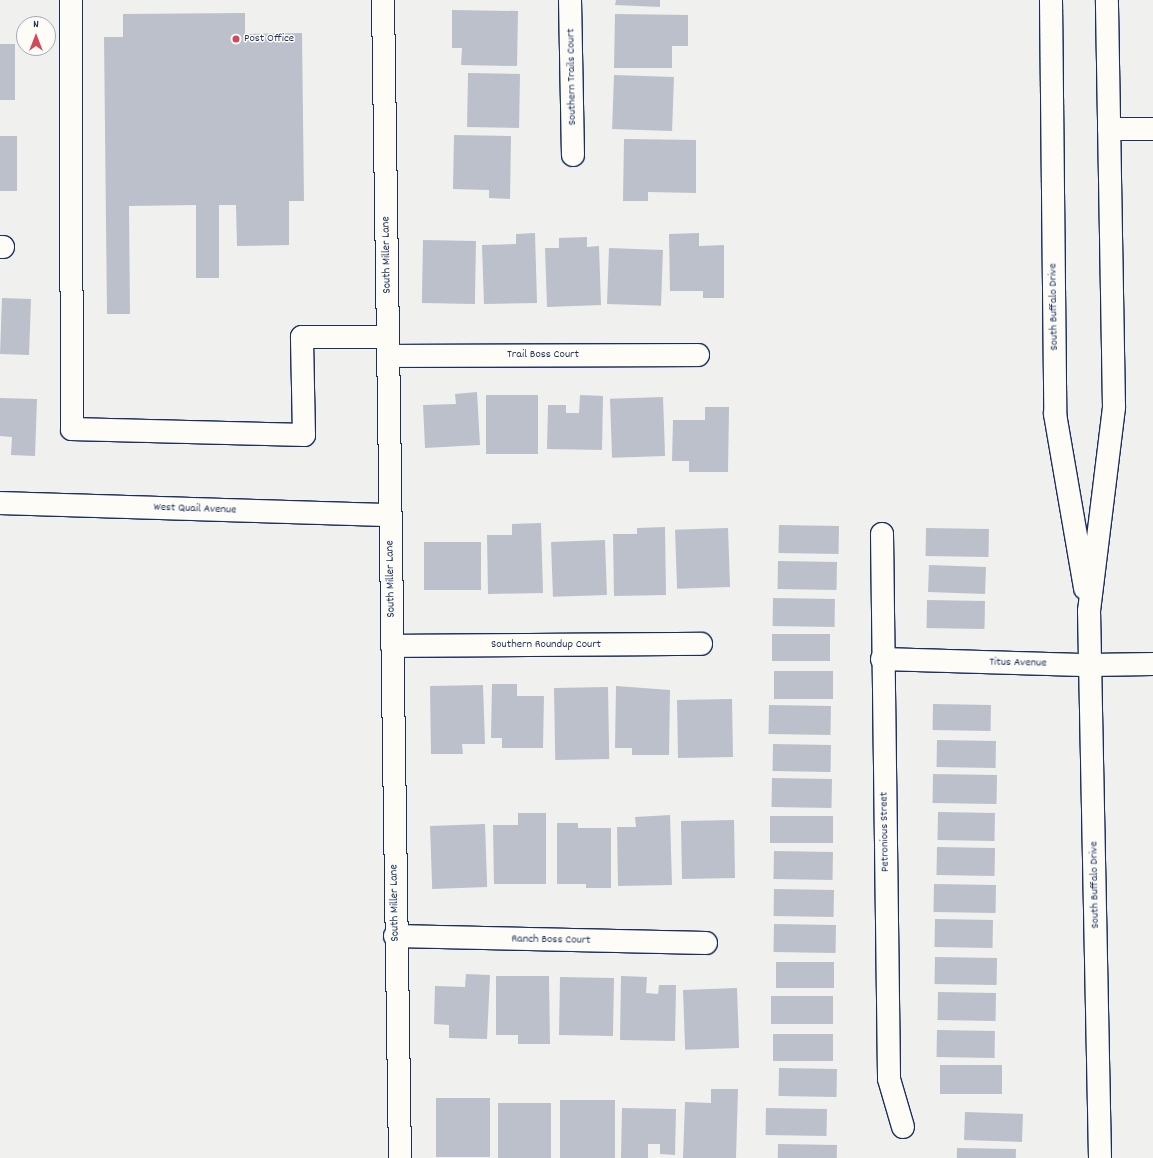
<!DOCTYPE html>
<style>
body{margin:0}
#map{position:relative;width:1153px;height:1158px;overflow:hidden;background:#f0f0ee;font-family:Dekko,sans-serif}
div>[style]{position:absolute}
.building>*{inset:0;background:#bbc0ca;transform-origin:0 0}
.roads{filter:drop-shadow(1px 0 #1b2f5e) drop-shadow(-1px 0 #1b2f5e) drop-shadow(0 1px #1b2f5e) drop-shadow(0 -1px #1b2f5e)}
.minor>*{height:22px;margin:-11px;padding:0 11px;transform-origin:11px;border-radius:11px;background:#fdfcf7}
.major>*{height:22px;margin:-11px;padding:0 11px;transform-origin:11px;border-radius:11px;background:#fdfcf7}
.dots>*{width:11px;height:11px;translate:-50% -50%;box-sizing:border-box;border:2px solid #fdfcf7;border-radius:50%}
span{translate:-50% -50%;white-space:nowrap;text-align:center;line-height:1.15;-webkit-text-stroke:3px #fdfcf7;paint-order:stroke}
.poi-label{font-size:12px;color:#1b2f5e}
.left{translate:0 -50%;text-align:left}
.street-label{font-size:12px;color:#1b2f5e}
.north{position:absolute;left:16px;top:16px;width:40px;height:40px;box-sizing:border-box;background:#fdfcf7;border:1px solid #a3aaba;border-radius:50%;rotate:0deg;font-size:11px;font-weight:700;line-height:16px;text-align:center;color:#1b2f5e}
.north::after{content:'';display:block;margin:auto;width:14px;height:18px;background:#d1495b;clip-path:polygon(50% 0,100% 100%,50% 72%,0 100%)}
</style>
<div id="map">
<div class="building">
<div style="clip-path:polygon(616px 0,660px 0,660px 7px,615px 5px)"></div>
<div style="clip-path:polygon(452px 10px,518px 11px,517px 66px,461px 65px,462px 48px,452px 48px)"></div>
<div style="clip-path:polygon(245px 13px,245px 34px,302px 33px,304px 201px,289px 201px,289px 245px,237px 246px,236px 205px,219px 205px,219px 278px,196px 278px,196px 205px,129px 206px,130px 314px,107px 314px,104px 37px,123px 37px,123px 14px)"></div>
<div style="clip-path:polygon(615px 14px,688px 15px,688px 46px,672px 46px,672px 68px,614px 68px)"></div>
<div style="left:0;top:44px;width:15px;height:56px"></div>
<div style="left:468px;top:73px;width:52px;height:54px;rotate:1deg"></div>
<div style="left:614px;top:75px;width:60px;height:54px;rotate:2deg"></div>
<div style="clip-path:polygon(454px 135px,511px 136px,510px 199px,489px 198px,489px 190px,453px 189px)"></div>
<div style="left:0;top:136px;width:17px;height:55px"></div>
<div style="clip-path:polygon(624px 139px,696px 140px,696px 193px,648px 192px,648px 201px,623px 201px)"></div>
<div style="clip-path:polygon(535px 233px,537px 303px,484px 304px,482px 245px,516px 244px,516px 234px)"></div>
<div style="clip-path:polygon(699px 233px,699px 246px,724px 245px,724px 298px,703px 298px,703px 291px,670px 291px,669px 234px)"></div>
<div style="clip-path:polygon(587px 237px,587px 247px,599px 246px,601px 305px,547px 307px,545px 248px,559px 248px,559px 238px)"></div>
<div style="left:423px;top:240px;width:53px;height:63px;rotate:1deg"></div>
<div style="left:609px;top:248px;width:54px;height:56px;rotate:2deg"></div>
<div style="left:2px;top:298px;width:29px;height:56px;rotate:2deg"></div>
<div style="clip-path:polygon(477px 392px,480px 445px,425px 448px,423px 405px,456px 404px,455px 394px)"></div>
<div style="left:486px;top:395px;width:52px;height:59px"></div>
<div style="clip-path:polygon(580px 395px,603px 396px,602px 450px,547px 449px,548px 405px,566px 405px,566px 413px,579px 413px)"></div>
<div style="left:663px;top:397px;width:59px;height:53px;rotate:88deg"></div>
<div style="clip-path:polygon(0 398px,37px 399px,35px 456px,11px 455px,12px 437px,0 436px)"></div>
<div style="clip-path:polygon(705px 407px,729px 407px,728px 472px,689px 472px,689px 461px,672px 461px,673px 420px,705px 420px)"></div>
<div style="clip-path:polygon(541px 523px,543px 593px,488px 594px,487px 535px,512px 535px,512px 524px)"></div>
<div style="left:779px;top:525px;width:60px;height:28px;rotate:1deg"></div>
<div style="clip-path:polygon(665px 527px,666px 595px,614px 596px,613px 534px,637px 534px,637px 528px)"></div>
<div style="left:728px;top:528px;width:59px;height:53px;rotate:88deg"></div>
<div style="left:926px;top:528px;width:63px;height:28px;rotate:1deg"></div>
<div style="left:605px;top:540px;width:55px;height:54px;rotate:88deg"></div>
<div style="left:481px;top:542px;width:48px;height:57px;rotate:90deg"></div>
<div style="left:778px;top:561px;width:59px;height:28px;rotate:1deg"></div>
<div style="left:929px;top:565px;width:57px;height:27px;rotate:2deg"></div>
<div style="left:773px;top:598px;width:62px;height:28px;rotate:1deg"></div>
<div style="left:927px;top:600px;width:58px;height:28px;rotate:1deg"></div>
<div style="left:772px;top:634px;width:58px;height:27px"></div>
<div style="left:774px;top:671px;width:59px;height:28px"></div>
<div style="clip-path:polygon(492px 684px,517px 684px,517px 696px,544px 696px,543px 748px,502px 748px,502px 738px,491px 738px)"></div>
<div style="clip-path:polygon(483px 685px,485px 744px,462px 744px,463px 754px,431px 754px,430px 686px)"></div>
<div style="clip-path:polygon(616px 686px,670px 690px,669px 755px,632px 755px,632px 748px,615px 748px)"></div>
<div style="left:608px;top:687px;width:72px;height:54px;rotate:89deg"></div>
<div style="left:732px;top:699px;width:58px;height:55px;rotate:89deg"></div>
<div style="left:933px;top:704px;width:58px;height:26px;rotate:1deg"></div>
<div style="left:769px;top:705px;width:62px;height:29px;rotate:1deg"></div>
<div style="left:937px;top:740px;width:59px;height:27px;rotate:1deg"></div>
<div style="left:773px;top:744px;width:58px;height:27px;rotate:1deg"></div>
<div style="left:933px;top:774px;width:64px;height:29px;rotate:1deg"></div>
<div style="left:772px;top:778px;width:60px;height:29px;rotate:1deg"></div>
<div style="left:938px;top:812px;width:57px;height:28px;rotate:1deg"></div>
<div style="clip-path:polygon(518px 813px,546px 813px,546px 884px,494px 884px,493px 825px,518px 825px)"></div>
<div style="clip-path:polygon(670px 815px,672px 885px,618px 886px,617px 827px,636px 827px,635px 817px)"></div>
<div style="left:770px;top:816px;width:63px;height:27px"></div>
<div style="left:734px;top:820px;width:58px;height:53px;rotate:89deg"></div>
<div style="clip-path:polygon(557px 823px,578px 823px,578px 828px,611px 828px,611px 888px,586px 888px,586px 884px,557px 884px)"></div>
<div style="left:485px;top:824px;width:63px;height:55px;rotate:88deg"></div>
<div style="left:937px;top:847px;width:58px;height:28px;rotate:1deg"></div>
<div style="left:774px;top:851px;width:59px;height:28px;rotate:1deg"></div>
<div style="left:934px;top:884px;width:62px;height:28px;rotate:1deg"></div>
<div style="left:774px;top:889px;width:60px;height:27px;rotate:1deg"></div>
<div style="left:935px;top:919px;width:58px;height:28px;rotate:1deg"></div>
<div style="left:774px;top:924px;width:62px;height:28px;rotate:1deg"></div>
<div style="left:935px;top:957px;width:62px;height:27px;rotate:1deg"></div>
<div style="left:776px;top:962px;width:58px;height:26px"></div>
<div style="clip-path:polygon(466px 974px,490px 975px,487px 1039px,449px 1038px,449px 1025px,434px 1024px,435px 986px,465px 987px)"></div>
<div style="clip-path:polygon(496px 976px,549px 976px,550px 1044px,518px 1044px,518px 1035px,496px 1035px)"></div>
<div style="clip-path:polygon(621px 976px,647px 977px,646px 993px,658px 994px,659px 985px,676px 985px,675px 1041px,620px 1040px)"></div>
<div style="left:560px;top:977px;width:54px;height:58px;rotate:1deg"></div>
<div style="left:737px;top:988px;width:60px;height:54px;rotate:88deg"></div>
<div style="left:938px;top:992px;width:58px;height:28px;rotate:1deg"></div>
<div style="left:771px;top:996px;width:62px;height:28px"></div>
<div style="left:937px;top:1030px;width:58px;height:27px;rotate:1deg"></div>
<div style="left:773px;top:1034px;width:60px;height:27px"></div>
<div style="left:940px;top:1065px;width:62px;height:29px"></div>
<div style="left:779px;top:1068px;width:58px;height:28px;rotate:1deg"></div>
<div style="clip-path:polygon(711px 1089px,738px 1089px,736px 1158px,683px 1158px,685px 1102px,711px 1103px)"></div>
<div style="left:490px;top:1098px;width:59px;height:54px;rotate:90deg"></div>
<div style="left:560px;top:1100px;width:55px;height:58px"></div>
<div style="left:498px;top:1103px;width:53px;height:55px"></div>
<div style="clip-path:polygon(622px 1108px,676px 1109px,675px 1155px,660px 1154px,660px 1144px,648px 1144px,648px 1158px,621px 1158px)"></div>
<div style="left:766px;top:1108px;width:61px;height:27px;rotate:1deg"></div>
<div style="left:965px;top:1112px;width:58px;height:28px;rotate:2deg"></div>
<div style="left:778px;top:1144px;width:59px;height:14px;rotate:1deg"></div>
<div style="left:957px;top:1148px;width:59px;height:10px;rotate:1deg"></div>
</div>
<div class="roads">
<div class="minor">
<div style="left:71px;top:0;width:429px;rotate:89.9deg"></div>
<div style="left:72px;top:429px;width:232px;rotate:1.5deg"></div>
<div style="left:304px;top:435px;width:98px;rotate:-91.2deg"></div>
<div style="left:302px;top:337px;width:86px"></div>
<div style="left:383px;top:0;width:1158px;rotate:89.16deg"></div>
<div style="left:570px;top:0;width:155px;rotate:88.9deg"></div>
<div style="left:1109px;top:129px;width:44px"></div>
<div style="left:0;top:247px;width:3px"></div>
<div style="left:389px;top:356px;width:309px;rotate:-0.2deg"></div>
<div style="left:0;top:503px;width:390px;rotate:1.8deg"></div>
<div style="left:882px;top:534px;width:545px;rotate:89.26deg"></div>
<div style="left:889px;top:1079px;width:50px;rotate:73.7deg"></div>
<div style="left:392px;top:646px;width:309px;rotate:-0.4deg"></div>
<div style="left:882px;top:659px;width:208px;rotate:1.7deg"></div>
<div style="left:1090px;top:665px;width:63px;rotate:-0.9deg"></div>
<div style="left:395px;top:936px;width:311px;rotate:1.3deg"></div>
</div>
<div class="major">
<div style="left:1051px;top:0;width:414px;rotate:89.4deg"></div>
<div style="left:1055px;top:414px;width:177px;rotate:80.2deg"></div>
<div style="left:1100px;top:1158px;width:547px;rotate:-91.15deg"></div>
<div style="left:1089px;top:611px;width:206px;rotate:-83deg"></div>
<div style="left:1114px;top:407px;width:407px;rotate:-91deg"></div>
</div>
</div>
<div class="dots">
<div style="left:236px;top:39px;background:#d1495b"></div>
</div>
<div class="poi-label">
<span class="left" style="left:244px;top:39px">Post Office</span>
</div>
<div class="street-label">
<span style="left:572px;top:77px;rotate:-91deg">Southern Trails Court</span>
<span style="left:387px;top:255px;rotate:-91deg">South Miller Lane</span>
<span style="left:1054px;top:307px;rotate:-91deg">South Buffalo Drive</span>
<span style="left:543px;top:355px">Trail Boss Court</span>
<span style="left:195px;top:509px;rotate:2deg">West Quail Avenue</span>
<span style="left:391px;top:579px;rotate:-91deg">South Miller Lane</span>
<span style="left:546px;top:645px">Southern Roundup Court</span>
<span style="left:1018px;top:663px;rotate:1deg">Titus Avenue</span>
<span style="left:885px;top:832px;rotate:-91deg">Petronious Street</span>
<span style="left:1095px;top:885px;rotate:-91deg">South Buffalo Drive</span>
<span style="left:395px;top:903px;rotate:-91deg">South Miller Lane</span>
<span style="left:551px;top:940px;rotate:1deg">Ranch Boss Court</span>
</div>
<div class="north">N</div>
</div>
